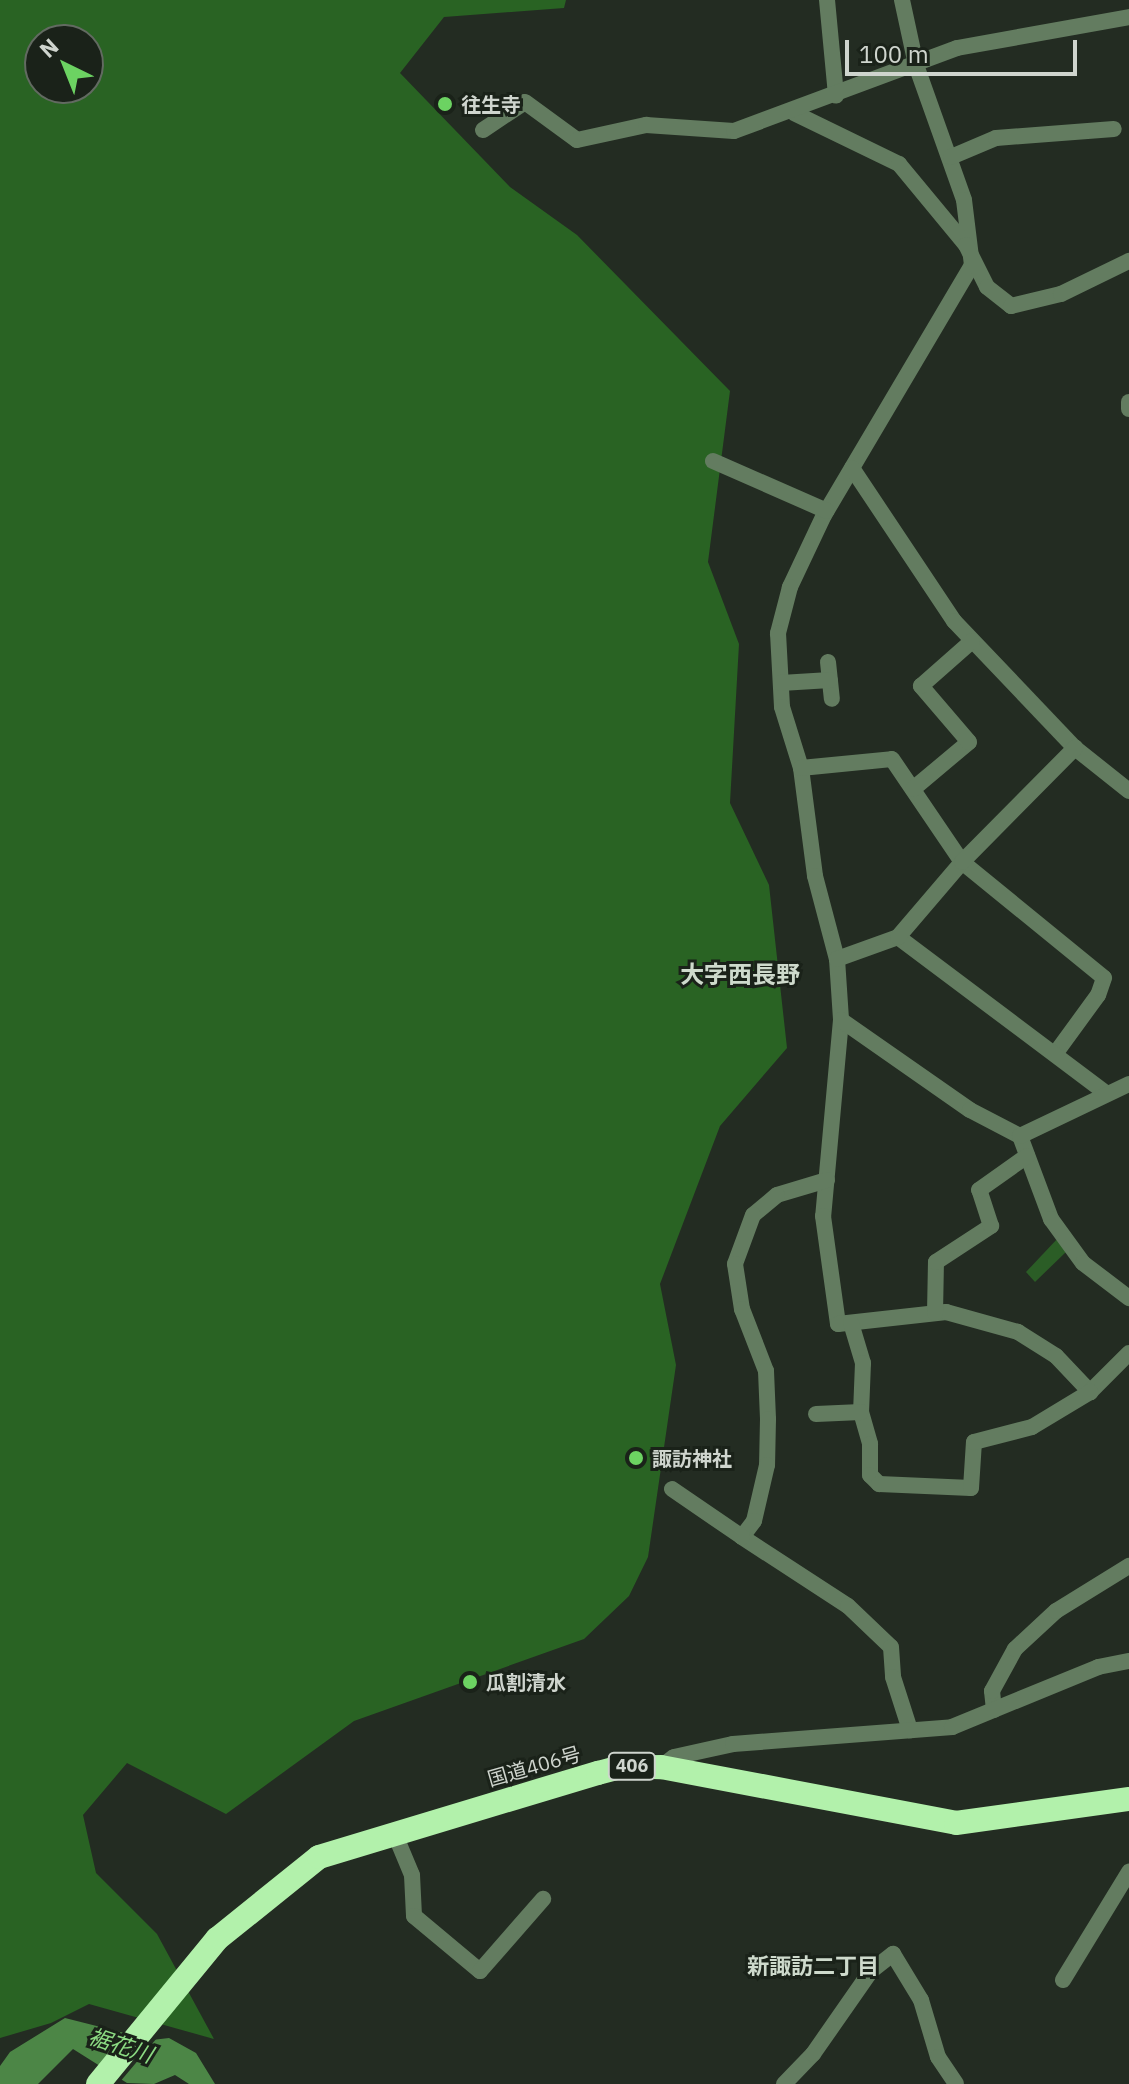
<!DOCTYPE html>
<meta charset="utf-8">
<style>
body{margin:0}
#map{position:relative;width:1129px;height:2084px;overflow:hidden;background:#232c22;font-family:"IBM Plex Sans","Noto Sans JP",sans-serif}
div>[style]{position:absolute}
.green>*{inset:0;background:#2b5d26}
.forest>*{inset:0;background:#296323}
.water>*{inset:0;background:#4c8646}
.pier>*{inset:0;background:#232c22}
.minor>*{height:16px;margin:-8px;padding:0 8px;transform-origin:8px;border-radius:8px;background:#637c60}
.highway>*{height:24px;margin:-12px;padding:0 12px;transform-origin:12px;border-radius:12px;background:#b2f1ab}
.dots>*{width:22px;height:22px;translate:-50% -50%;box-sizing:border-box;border:4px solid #1a2219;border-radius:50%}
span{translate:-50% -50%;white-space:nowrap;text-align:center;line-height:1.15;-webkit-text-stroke:6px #1a2219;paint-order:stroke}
.shield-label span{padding:2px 6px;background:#1a2219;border:2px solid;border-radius:6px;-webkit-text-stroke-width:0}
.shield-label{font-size:18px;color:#cfd5ce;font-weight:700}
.poi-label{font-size:20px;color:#cfd5ce;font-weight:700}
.left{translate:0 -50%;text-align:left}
.street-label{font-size:20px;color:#cfd5ce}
.neighbourhood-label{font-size:22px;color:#cedacc;font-weight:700}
.water-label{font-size:22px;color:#8cdb83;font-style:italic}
.quarter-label{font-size:24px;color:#cedacc;font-weight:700}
.north{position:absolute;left:24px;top:24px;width:80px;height:80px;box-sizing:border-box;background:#1a2219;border:2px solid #626a61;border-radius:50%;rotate:317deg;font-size:22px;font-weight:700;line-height:32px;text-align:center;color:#cfd5ce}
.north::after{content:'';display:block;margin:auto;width:28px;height:36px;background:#6cd362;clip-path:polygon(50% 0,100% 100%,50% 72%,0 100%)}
.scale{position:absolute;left:845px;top:40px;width:232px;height:36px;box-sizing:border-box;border:4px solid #cfd5ce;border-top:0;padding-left:10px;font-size:24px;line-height:28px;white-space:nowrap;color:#cfd5ce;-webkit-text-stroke:6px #1a2219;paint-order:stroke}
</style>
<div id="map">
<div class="green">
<div style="clip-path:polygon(1059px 1237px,1068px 1250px,1035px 1282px,1026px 1272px)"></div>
</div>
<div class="forest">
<div style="clip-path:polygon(evenodd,0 0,566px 0,564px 8px,444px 17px,400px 73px,510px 187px,577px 235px,730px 391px,708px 562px,739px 644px,730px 803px,769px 885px,787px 1048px,720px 1126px,660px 1284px,676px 1365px,648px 1557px,629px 1596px,584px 1639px,354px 1721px,226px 1814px,127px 1763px,83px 1815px,96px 1873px,157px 1934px,214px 2039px,89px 2004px,51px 2023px,0 2038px,0 0,40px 40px,88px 40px,88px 88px,40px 88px,40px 40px)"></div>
</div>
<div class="water">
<div style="clip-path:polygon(65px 2018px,152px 2040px,169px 2038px,196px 2053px,215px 2084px,189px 2084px,175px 2075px,154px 2084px,127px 2083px,73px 2049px,38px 2084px,0 2084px,0 2066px,10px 2052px)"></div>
</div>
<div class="pier">
<div style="clip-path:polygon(157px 2032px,162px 2032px,119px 2083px,98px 2069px)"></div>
</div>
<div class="minor">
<div style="left:827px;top:0;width:96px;rotate:84.6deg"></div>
<div style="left:902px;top:0;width:66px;rotate:77.8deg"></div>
<div style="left:916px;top:65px;width:143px;rotate:70.4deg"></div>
<div style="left:964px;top:200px;width:65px;rotate:83deg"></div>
<div style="left:972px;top:265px;width:291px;rotate:120.6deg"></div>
<div style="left:824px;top:515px;width:80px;rotate:115.3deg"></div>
<div style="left:790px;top:587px;width:48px;rotate:104.6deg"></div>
<div style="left:778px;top:633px;width:74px;rotate:86.9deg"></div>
<div style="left:782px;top:707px;width:64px;rotate:72.7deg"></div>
<div style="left:801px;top:768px;width:109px;rotate:82.6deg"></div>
<div style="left:815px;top:876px;width:86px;rotate:75.2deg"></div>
<div style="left:837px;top:959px;width:61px;rotate:86.2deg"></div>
<div style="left:841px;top:1020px;width:197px;rotate:95.2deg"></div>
<div style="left:823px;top:1216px;width:109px;rotate:82.1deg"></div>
<div style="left:838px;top:1324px;width:109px;rotate:-6.3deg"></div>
<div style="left:946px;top:1312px;width:75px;rotate:15.5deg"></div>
<div style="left:1018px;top:1332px;width:45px;rotate:32.3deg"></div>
<div style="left:1056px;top:1356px;width:50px;rotate:46.6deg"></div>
<div style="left:1090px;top:1392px;width:55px;rotate:-45deg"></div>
<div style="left:794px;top:113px;width:117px;rotate:25.9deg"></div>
<div style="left:899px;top:164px;width:105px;rotate:50.4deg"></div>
<div style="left:966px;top:245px;width:47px;rotate:63.4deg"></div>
<div style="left:987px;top:287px;width:31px;rotate:38deg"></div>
<div style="left:1011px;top:306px;width:51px;rotate:-13.5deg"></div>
<div style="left:1061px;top:294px;width:76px;rotate:-25.9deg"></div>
<div style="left:483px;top:130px;width:50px;rotate:-33.7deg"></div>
<div style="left:525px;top:102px;width:64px;rotate:36.2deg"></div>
<div style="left:577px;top:140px;width:71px;rotate:-12.3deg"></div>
<div style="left:646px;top:125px;width:88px;rotate:3.9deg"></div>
<div style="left:734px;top:131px;width:238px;rotate:-20.4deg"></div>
<div style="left:957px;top:48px;width:175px;rotate:-10.2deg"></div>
<div style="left:951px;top:157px;width:49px;rotate:-22.9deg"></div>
<div style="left:996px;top:138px;width:118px;rotate:-4.4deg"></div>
<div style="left:1129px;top:402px;width:7px;rotate:90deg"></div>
<div style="left:713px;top:461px;width:124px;rotate:23.7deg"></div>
<div style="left:852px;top:468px;width:184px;rotate:56.3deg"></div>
<div style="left:954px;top:621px;width:175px;rotate:46.4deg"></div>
<div style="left:1075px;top:748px;width:69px;rotate:38.5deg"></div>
<div style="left:828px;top:662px;width:37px;rotate:84deg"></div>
<div style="left:781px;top:683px;width:49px;rotate:-3.5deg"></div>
<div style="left:801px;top:768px;width:91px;rotate:-5.6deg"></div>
<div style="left:892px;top:759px;width:125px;rotate:55.8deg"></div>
<div style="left:962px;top:862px;width:183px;rotate:39.2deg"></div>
<div style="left:1104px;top:978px;width:18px;rotate:109deg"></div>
<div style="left:1098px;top:995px;width:73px;rotate:126.1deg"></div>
<div style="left:913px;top:789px;width:73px;rotate:-40deg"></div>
<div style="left:969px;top:742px;width:74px;rotate:-130.6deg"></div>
<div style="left:921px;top:686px;width:68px;rotate:-41.4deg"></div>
<div style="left:898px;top:937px;width:260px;rotate:36.9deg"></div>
<div style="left:837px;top:959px;width:65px;rotate:-19.8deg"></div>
<div style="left:898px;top:937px;width:99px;rotate:-49.5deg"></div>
<div style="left:962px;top:862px;width:161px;rotate:-45.3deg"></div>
<div style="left:841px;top:1020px;width:157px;rotate:34.9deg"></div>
<div style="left:970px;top:1110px;width:56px;rotate:27.5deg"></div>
<div style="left:1020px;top:1136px;width:89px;rotate:69.5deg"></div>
<div style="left:1051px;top:1219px;width:54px;rotate:54deg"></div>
<div style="left:1083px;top:1263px;width:58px;rotate:37.3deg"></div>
<div style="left:1020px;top:1136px;width:121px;rotate:-25.5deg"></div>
<div style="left:827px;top:1180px;width:52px;rotate:163.3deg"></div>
<div style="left:777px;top:1195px;width:31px;rotate:140deg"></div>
<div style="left:753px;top:1215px;width:52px;rotate:110.2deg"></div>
<div style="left:735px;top:1264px;width:46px;rotate:81.2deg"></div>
<div style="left:742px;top:1309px;width:66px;rotate:68.8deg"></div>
<div style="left:766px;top:1371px;width:48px;rotate:87.6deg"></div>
<div style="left:768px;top:1419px;width:46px;rotate:91.2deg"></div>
<div style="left:767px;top:1465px;width:57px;rotate:103.1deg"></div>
<div style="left:754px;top:1521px;width:20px;rotate:127deg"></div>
<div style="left:742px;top:1537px;width:126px;rotate:33.1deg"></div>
<div style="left:848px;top:1606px;width:59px;rotate:43.6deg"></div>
<div style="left:891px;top:1647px;width:30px;rotate:86deg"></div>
<div style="left:893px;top:1677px;width:56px;rotate:72.2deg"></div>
<div style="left:935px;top:1313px;width:51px;rotate:-88.9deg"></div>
<div style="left:936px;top:1262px;width:66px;rotate:-33.2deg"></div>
<div style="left:991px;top:1226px;width:38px;rotate:-108deg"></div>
<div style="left:979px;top:1190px;width:59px;rotate:-35.3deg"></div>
<div style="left:851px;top:1323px;width:42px;rotate:73.3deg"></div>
<div style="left:863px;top:1363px;width:49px;rotate:92.3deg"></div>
<div style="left:861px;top:1412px;width:33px;rotate:74deg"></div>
<div style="left:870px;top:1444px;width:31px;rotate:90deg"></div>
<div style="left:870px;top:1475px;width:13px;rotate:45deg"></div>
<div style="left:879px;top:1484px;width:92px;rotate:2.5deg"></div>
<div style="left:971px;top:1488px;width:46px;rotate:-86.3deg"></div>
<div style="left:974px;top:1442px;width:60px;rotate:-14.5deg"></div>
<div style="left:1032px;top:1427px;width:68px;rotate:-31.1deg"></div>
<div style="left:816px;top:1414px;width:45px;rotate:-2.5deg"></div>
<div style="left:672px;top:1489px;width:85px;rotate:34.4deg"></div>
<div style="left:994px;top:1710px;width:19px;rotate:-96deg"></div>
<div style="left:992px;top:1691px;width:48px;rotate:-61.3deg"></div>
<div style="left:1015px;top:1649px;width:56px;rotate:-42.8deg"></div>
<div style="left:1056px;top:1611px;width:86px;rotate:-31.7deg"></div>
<div style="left:661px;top:1767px;width:16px;rotate:-38deg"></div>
<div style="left:674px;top:1757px;width:60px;rotate:-12.4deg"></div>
<div style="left:733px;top:1744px;width:220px;rotate:-4.4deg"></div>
<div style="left:952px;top:1727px;width:158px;rotate:-22.3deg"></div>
<div style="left:1098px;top:1667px;width:32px;rotate:-11deg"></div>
<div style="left:394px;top:1832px;width:47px;rotate:67.3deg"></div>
<div style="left:412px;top:1875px;width:41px;rotate:87.2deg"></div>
<div style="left:414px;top:1916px;width:86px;rotate:39.8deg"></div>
<div style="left:480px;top:1971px;width:96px;rotate:-48.8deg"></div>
<div style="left:1063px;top:1980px;width:127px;rotate:-58.6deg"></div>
<div style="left:784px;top:2084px;width:42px;rotate:-46deg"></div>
<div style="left:813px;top:2054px;width:101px;rotate:-55.1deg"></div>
<div style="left:871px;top:1971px;width:28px;rotate:-38deg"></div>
<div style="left:893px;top:1954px;width:54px;rotate:58.7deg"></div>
<div style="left:921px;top:2000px;width:59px;rotate:73.4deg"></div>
<div style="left:938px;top:2057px;width:32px;rotate:56deg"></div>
</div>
<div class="highway">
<div style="left:98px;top:2084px;width:188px;rotate:-50.6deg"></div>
<div style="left:217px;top:1939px;width:131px;rotate:-38.8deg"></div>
<div style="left:319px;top:1857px;width:291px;rotate:-16.8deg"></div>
<div style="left:598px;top:1773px;width:27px;rotate:-15deg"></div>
<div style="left:624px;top:1766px;width:37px;rotate:2deg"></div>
<div style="left:661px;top:1767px;width:300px;rotate:10.7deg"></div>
<div style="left:956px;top:1823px;width:175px;rotate:-7.9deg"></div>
</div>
<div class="dots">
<div style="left:445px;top:104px;background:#6cd362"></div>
<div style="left:636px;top:1458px;background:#6cd362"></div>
<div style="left:470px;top:1682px;background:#6cd362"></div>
</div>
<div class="shield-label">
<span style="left:632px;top:1766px">406</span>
</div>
<div class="poi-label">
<span class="left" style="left:461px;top:104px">往生寺</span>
<span class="left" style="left:652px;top:1458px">諏訪神社</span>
<span class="left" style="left:486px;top:1682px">瓜割清水</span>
</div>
<div class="street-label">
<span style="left:534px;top:1766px;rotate:-16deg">国道406号</span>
</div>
<div class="neighbourhood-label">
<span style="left:813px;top:1966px">新諏訪二丁目</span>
</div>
<div class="water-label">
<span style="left:121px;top:2045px;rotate:18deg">裾花川</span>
</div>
<div class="quarter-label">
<span style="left:740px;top:975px">大字西長野</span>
</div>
<div class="north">N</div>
<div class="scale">100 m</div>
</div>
